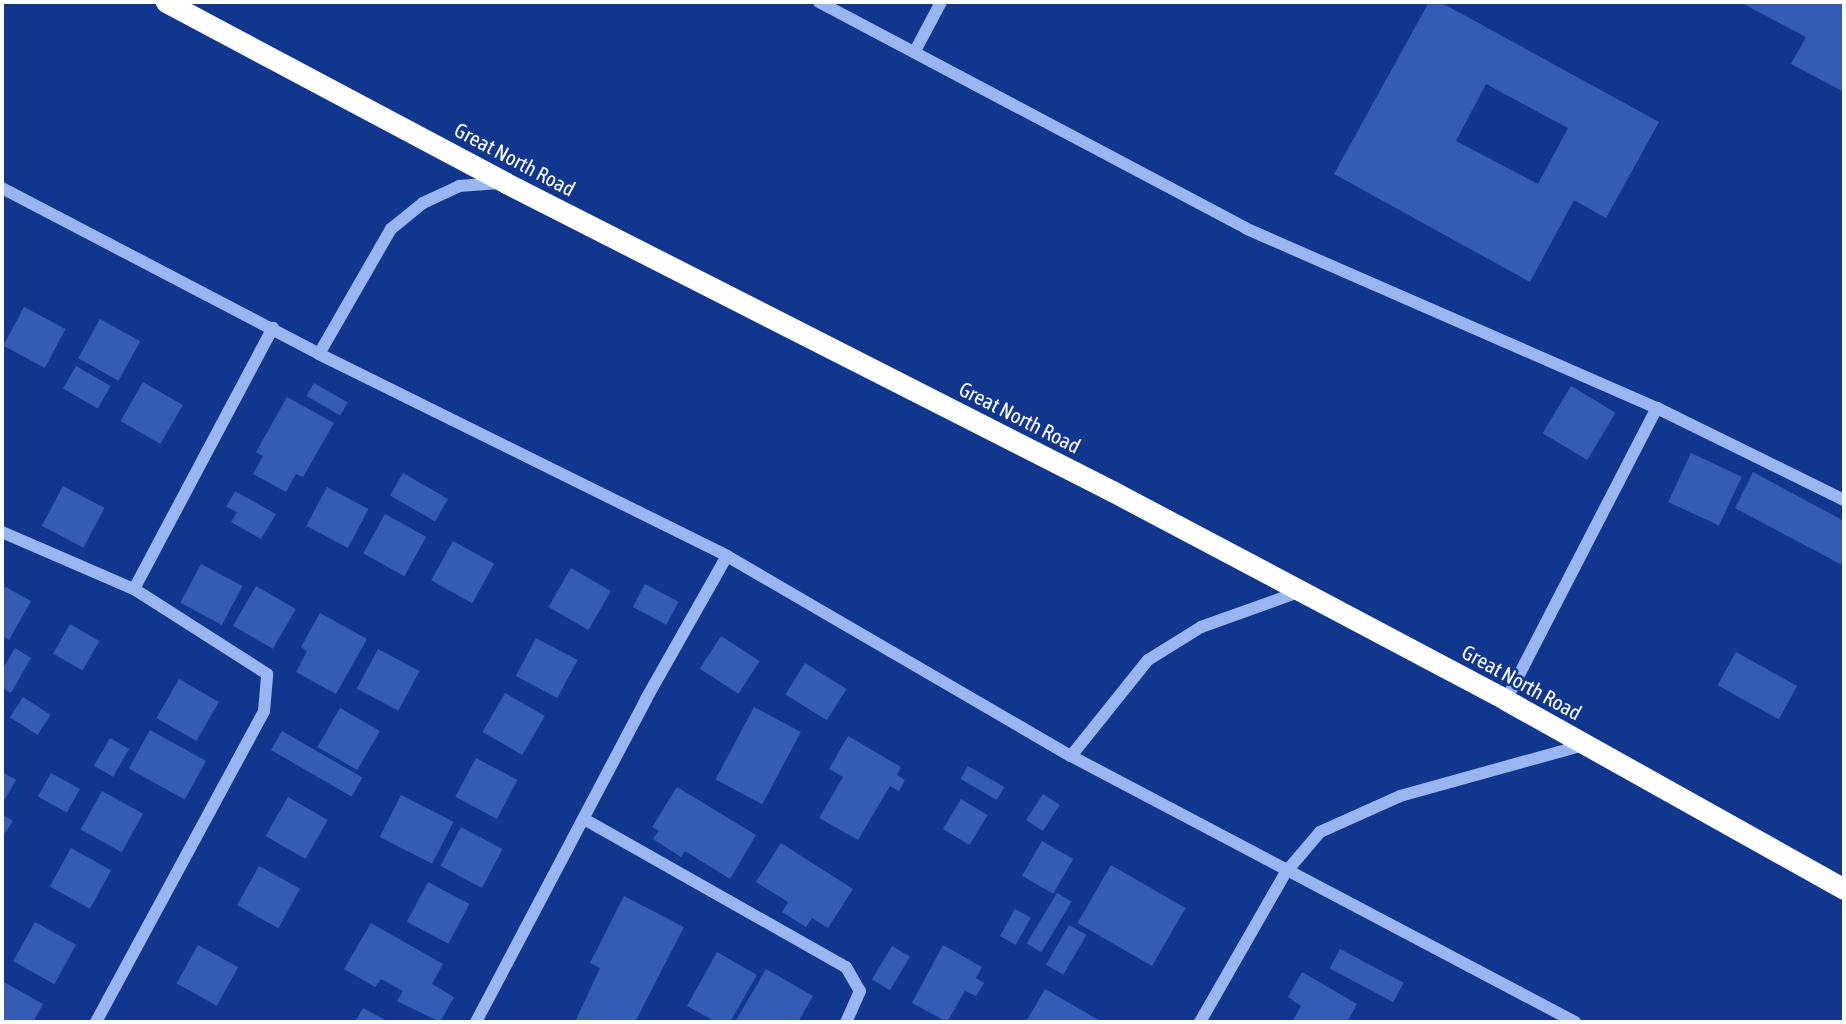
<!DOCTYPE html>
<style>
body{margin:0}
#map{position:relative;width:1846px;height:1024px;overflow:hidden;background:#11368e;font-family:"Asap Condensed",sans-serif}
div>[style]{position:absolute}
.building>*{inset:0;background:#345cb5;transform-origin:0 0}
.minor>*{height:12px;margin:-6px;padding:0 6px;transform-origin:6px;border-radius:6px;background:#99b5f2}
.highway>*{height:21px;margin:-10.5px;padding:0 10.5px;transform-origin:10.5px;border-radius:10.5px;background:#fff}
span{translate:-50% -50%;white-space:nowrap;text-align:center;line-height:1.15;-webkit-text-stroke:5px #11368e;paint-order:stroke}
.street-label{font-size:21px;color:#fff}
.frame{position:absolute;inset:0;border:4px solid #fff;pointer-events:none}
</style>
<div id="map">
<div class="building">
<div style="clip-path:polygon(evenodd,1429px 2px,1440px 2px,1659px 122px,1606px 218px,1574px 200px,1530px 282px,1334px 174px,1429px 2px,1486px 84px,1568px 128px,1538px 184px,1456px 141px,1486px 84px)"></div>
<div style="clip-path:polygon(1740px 2px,1844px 2px,1844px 92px,1791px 64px,1806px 37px)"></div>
<div style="left:24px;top:307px;width:47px;height:44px;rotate:28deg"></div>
<div style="left:100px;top:319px;width:46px;height:45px;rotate:29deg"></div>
<div style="left:76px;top:366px;width:40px;height:26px;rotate:30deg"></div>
<div style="left:143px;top:382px;width:46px;height:45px;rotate:30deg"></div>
<div style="left:314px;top:383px;width:39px;height:15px;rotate:30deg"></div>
<div style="left:1571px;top:386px;width:52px;height:55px;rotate:31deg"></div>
<div style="clip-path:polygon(287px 397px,334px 423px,303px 477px,296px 474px,286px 492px,253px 474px,263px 456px,256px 452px)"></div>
<div style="left:1691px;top:453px;width:56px;height:54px;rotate:25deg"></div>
<div style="clip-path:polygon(1753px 472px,1844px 521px,1844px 566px,1735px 508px)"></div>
<div style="left:403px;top:473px;width:52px;height:26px;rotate:30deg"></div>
<div style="left:63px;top:486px;width:47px;height:45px;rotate:28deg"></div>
<div style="left:327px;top:487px;width:47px;height:44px;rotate:28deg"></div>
<div style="clip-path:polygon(235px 491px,276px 514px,261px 539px,231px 522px,237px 512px,226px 507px)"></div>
<div style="left:385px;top:514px;width:47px;height:45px;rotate:29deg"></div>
<div style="left:453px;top:541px;width:47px;height:45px;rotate:29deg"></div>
<div style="left:201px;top:564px;width:47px;height:44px;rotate:28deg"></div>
<div style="left:571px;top:568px;width:46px;height:45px;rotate:30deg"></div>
<div style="left:645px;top:584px;width:38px;height:26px;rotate:28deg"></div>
<div style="clip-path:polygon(2px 585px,31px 601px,9px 640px,2px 636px)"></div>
<div style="left:256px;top:586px;width:46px;height:46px;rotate:30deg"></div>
<div style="clip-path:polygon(320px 613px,367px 639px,336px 694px,296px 672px,307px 651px,301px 647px)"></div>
<div style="left:70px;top:624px;width:34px;height:34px;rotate:30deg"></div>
<div style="left:721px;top:636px;width:46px;height:39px;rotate:33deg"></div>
<div style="left:536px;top:638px;width:47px;height:43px;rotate:28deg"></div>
<div style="clip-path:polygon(15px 648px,31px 658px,11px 693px,2px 688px,2px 670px)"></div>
<div style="left:378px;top:649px;width:47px;height:45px;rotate:28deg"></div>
<div style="left:1736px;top:652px;width:70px;height:38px;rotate:29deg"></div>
<div style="left:805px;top:663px;width:49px;height:37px;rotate:32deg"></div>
<div style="left:179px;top:679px;width:46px;height:45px;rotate:30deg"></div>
<div style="left:505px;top:693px;width:46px;height:45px;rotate:30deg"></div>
<div style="left:23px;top:697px;width:33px;height:24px;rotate:33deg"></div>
<div style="left:754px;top:707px;width:53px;height:82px;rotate:28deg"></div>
<div style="left:340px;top:708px;width:46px;height:45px;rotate:30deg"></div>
<div style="left:150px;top:730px;width:64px;height:44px;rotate:29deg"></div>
<div style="left:282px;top:731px;width:93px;height:22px;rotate:30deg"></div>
<div style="clip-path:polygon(848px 736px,901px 767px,897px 775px,905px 780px,899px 791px,890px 786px,858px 840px,819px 818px,843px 777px,829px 769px)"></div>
<div style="left:110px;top:738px;width:22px;height:32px;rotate:30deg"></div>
<div style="left:476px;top:758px;width:47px;height:44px;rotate:28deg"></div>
<div style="left:968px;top:766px;width:42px;height:15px;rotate:30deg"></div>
<div style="clip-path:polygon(2px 772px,16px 780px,5px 799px,2px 797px)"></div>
<div style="left:51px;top:773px;width:33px;height:27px;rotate:29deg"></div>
<div style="clip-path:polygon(677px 787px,756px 835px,730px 879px,685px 851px,681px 857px,653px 839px,659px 831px,652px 827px)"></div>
<div style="left:102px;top:791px;width:47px;height:44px;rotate:29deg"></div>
<div style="left:1043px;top:794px;width:20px;height:31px;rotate:33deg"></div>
<div style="left:401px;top:795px;width:59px;height:47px;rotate:27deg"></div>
<div style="left:288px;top:797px;width:46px;height:45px;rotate:30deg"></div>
<div style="left:961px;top:799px;width:31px;height:35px;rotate:31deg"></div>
<div style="clip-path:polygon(2px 814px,13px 821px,2px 837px)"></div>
<div style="left:461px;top:827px;width:47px;height:44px;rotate:28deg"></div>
<div style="left:1042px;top:841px;width:36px;height:40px;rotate:30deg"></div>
<div style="clip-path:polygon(781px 843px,853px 889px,828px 928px,812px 918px,806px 927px,782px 912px,788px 902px,756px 882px)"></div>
<div style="left:71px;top:848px;width:46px;height:44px;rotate:29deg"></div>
<div style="left:1111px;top:865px;width:86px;height:67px;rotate:30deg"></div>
<div style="left:259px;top:866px;width:47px;height:45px;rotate:29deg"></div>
<div style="left:428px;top:882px;width:47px;height:45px;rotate:28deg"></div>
<div style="left:1057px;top:893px;width:17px;height:59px;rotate:31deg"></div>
<div style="clip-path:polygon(624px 896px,684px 927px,635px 1022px,575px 1022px,600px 968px,590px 963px)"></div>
<div style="left:1015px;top:909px;width:18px;height:31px;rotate:29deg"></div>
<div style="left:35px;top:922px;width:47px;height:45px;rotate:29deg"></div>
<div style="clip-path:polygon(371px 923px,443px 964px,432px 984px,454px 997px,440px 1022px,397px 1001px,403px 991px,381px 979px,375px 987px,344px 969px)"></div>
<div style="left:1069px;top:925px;width:20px;height:46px;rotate:30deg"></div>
<div style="left:198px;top:945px;width:46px;height:44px;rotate:29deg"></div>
<div style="clip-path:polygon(943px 945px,982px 967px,976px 978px,984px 983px,976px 996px,965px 991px,947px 1022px,912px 1003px)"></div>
<div style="left:892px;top:946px;width:21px;height:39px;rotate:31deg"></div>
<div style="left:1340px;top:949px;width:72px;height:22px;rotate:28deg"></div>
<div style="clip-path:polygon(717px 952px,757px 975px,730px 1022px,716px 1022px,687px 1006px)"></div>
<div style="clip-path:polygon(766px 969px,813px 996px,798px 1022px,735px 1022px)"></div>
<div style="clip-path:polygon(1302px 972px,1357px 1004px,1347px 1022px,1292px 1022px,1301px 1006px,1288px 997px)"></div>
<div style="clip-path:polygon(2px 981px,43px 1004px,33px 1022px,2px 1022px)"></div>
<div style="clip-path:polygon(1045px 989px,1102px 1022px,1026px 1022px)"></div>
<div style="clip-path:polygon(363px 1008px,389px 1022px,355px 1022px)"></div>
</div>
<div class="minor">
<div style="left:819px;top:2px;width:484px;rotate:27.9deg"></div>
<div style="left:1247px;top:229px;width:447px;rotate:23.6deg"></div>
<div style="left:1657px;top:408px;width:208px;rotate:26.2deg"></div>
<div style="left:915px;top:51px;width:55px;rotate:-62deg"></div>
<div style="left:2px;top:188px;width:358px;rotate:27.6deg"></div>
<div style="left:319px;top:354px;width:455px;rotate:26.3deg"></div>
<div style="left:727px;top:556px;width:398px;rotate:30.2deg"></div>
<div style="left:1071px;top:756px;width:570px;rotate:27.82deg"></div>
<div style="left:319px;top:354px;width:144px;rotate:-60.1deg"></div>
<div style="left:391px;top:229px;width:41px;rotate:-39.1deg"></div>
<div style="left:423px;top:203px;width:40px;rotate:-25deg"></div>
<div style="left:459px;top:186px;width:40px;rotate:-4.3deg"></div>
<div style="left:2px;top:532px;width:144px;rotate:23.4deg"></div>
<div style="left:134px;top:589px;width:296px;rotate:-62deg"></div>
<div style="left:1506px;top:700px;width:329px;rotate:-62.7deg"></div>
<div style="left:1071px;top:756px;width:123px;rotate:-51.3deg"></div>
<div style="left:1148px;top:660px;width:62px;rotate:-31.9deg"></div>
<div style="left:1201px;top:627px;width:104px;rotate:-19.7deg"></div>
<div style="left:584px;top:819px;width:301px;rotate:29.5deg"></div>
<div style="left:846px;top:967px;width:28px;rotate:60deg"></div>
<div style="left:860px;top:991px;width:34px;rotate:114deg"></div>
<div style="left:96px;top:1022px;width:353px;rotate:-61.6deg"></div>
<div style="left:264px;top:711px;width:37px;rotate:-85deg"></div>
<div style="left:267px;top:674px;width:158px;rotate:-147.4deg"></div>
<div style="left:476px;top:1022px;width:365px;rotate:-62.2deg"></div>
<div style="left:646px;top:699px;width:164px;rotate:-60.5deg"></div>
<div style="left:1200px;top:1022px;width:173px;rotate:-60.2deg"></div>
<div style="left:1286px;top:872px;width:52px;rotate:-49.6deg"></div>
<div style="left:1320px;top:832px;width:88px;rotate:-24.2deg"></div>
<div style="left:1400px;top:796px;width:191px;rotate:-15.5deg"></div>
</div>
<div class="highway">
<div style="left:166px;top:2px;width:385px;rotate:28deg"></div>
<div style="left:506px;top:183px;width:680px;rotate:26.94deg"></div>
<div style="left:1112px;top:491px;width:446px;rotate:27.9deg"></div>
<div style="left:1506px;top:700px;width:387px;rotate:29.2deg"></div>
</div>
<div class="street-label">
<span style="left:515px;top:159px;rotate:28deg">Great North Road</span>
<span style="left:1020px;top:417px;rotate:27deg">Great North Road</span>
<span style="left:1522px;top:682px;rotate:29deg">Great North Road</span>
</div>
<div class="frame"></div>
</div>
